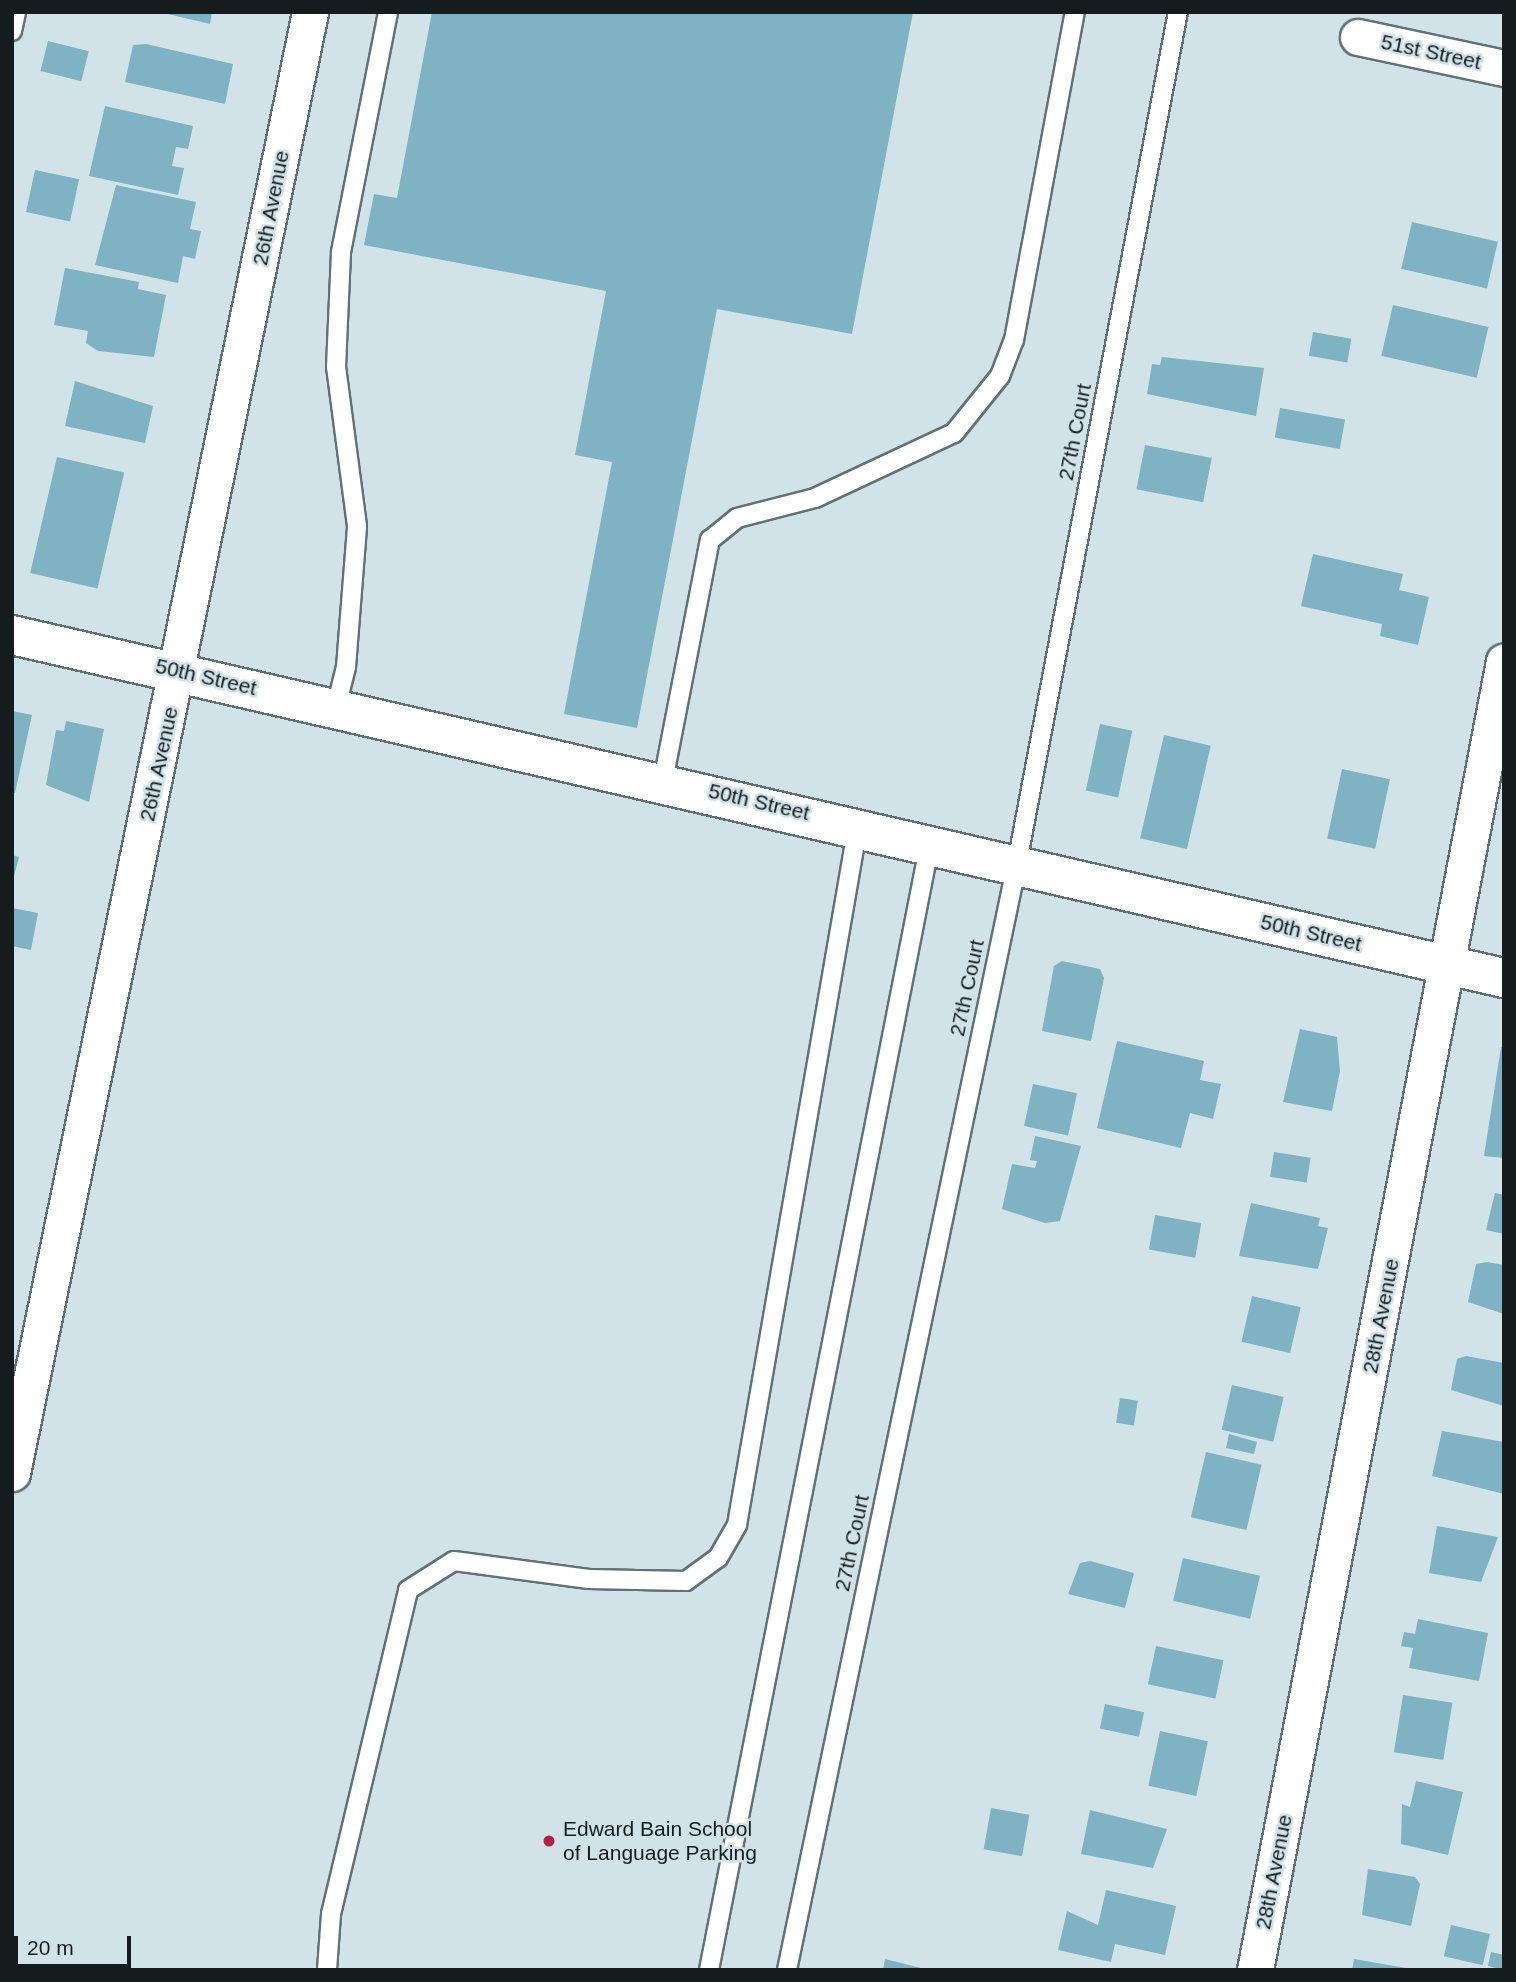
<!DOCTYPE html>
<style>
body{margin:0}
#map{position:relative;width:1516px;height:1982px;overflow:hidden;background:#d1e2e8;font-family:Helvetica,sans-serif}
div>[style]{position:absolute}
.building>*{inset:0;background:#7fb2c2;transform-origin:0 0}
.roads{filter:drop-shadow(2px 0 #617176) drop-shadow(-2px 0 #617176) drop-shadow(0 2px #617176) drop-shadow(0 -2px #617176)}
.lane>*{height:18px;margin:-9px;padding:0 9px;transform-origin:9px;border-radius:9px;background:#fff}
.street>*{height:35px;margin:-17.5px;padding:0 17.5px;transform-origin:17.5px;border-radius:17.5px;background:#fff}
.secondary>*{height:38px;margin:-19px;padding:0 19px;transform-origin:19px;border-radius:19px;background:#fff}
.dots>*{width:19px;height:19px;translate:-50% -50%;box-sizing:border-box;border:4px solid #d1e2e8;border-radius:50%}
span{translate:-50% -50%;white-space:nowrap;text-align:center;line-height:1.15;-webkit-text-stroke:5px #d1e2e8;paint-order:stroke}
.street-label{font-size:21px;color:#151c1e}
.poi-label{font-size:21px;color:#151c1e}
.left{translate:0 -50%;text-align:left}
.frame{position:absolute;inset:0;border:14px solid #151c1e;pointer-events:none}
.scale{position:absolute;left:14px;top:1936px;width:117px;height:32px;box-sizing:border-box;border:4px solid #151c1e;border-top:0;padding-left:9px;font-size:21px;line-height:24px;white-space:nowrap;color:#151c1e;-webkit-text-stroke:5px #d1e2e8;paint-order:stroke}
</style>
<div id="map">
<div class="building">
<div style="clip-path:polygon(159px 12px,212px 12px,210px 24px)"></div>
<div style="clip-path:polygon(432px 12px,913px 12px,852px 334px,717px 309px,637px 728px,564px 714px,612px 462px,575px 455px,606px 291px,364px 245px,374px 194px,397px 198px)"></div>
<div style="left:48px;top:41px;width:42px;height:31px;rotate:14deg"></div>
<div style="clip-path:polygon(146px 44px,233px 64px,225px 104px,125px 82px,133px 45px)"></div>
<div style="clip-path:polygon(105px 106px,193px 126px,188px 149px,176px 147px,172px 166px,184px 168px,178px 195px,89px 176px)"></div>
<div style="left:35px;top:170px;width:45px;height:43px;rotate:12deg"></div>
<div style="clip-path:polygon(116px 185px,196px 202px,190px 229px,201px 231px,195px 259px,183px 256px,178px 283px,95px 265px)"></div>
<div style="left:1412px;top:222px;width:88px;height:48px;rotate:13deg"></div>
<div style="clip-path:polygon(65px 268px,139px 282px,138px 289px,166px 295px,154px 357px,98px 351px,86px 343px,88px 331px,54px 325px)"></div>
<div style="left:1393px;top:305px;width:98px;height:52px;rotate:13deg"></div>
<div style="left:1313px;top:332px;width:39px;height:24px;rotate:10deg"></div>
<div style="clip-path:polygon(1162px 357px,1264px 368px,1256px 416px,1147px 394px,1152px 364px,1160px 365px)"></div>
<div style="clip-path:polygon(75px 381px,153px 406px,145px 443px,65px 426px)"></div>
<div style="left:1280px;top:408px;width:66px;height:30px;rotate:10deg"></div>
<div style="left:1145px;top:445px;width:68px;height:45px;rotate:11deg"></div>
<div style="left:57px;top:457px;width:69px;height:119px;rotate:13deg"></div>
<div style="clip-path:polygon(1313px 554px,1403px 574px,1399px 590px,1429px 597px,1418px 645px,1380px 636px,1382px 624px,1301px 606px)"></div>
<div style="clip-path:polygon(12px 711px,32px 715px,15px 793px,12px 792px)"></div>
<div style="clip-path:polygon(66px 721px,104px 729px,89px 802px,46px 785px,56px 730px,64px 731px)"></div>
<div style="left:1100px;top:724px;width:33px;height:68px;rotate:12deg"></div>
<div style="left:1164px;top:735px;width:48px;height:106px;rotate:13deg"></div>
<div style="left:1342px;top:769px;width:49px;height:71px;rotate:12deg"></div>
<div style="clip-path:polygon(12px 855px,19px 857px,13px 880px,12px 880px)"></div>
<div style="clip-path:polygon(12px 908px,38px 913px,31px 950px,12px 946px)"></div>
<div style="clip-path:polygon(1062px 961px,1100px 969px,1104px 978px,1091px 1041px,1042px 1031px,1054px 966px)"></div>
<div style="clip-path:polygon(1300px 1029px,1337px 1037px,1340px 1071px,1332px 1111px,1283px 1102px)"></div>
<div style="clip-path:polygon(1117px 1041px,1204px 1061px,1200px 1080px,1221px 1084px,1213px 1119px,1190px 1113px,1181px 1148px,1097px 1128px)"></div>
<div style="clip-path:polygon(1501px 1047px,1504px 1048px,1504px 1158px,1484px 1156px)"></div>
<div style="left:1033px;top:1084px;width:45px;height:43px;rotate:12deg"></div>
<div style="clip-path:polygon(1035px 1136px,1081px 1146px,1060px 1221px,1045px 1223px,1002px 1209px,1012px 1164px,1035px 1168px,1037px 1161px,1030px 1160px)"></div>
<div style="left:1274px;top:1152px;width:37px;height:25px;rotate:9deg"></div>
<div style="clip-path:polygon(1495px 1193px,1504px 1195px,1504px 1234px,1486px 1230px)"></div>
<div style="clip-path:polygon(1251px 1203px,1320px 1218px,1318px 1226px,1328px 1228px,1318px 1269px,1239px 1256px)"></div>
<div style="left:1155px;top:1215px;width:47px;height:35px;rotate:10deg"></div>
<div style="clip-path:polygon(1487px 1262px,1504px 1265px,1504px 1314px,1468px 1302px,1476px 1264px)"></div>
<div style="left:1252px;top:1296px;width:50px;height:47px;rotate:13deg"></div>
<div style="clip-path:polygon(1466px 1356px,1504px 1363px,1504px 1406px,1451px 1390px,1457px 1359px)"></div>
<div style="left:1232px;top:1385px;width:53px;height:46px;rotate:13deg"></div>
<div style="left:1120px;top:1398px;width:18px;height:25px;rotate:9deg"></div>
<div style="clip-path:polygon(1442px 1431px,1504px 1442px,1504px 1494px,1432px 1476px)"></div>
<div style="clip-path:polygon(1229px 1434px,1257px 1442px,1254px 1454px,1226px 1448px)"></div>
<div style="left:1206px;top:1452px;width:57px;height:67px;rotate:13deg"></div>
<div style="clip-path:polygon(1437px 1526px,1498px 1537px,1481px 1582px,1429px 1573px)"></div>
<div style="left:1183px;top:1558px;width:79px;height:44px;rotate:13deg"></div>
<div style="clip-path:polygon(1090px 1561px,1134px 1573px,1125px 1608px,1068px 1594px,1080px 1563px)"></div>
<div style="clip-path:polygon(1418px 1619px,1488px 1633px,1479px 1681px,1409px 1668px,1413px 1648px,1401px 1646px,1404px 1632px,1415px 1634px)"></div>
<div style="left:1156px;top:1646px;width:69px;height:39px;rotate:12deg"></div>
<div style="left:1403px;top:1695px;width:50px;height:58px;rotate:9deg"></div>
<div style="left:1105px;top:1704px;width:40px;height:25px;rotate:12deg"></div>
<div style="left:1160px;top:1731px;width:49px;height:56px;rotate:12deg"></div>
<div style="clip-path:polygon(1416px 1781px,1463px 1792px,1448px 1855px,1401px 1844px,1402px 1804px,1410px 1807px)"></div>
<div style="left:991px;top:1808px;width:39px;height:42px;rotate:10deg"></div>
<div style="clip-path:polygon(1090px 1810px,1167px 1829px,1153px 1868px,1081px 1854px)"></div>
<div style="clip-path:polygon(1368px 1869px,1415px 1877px,1420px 1884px,1411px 1926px,1362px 1915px)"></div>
<div style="clip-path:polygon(1106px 1890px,1176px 1906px,1165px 1955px,1115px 1944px,1111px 1962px,1058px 1950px,1067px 1911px,1098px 1925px)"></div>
<div style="left:1451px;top:1925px;width:40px;height:32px;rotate:13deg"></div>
<div style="clip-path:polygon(1491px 1952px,1504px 1955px,1504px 1970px,1488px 1966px)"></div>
<div style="clip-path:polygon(885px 1959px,925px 1969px,925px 1970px,883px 1970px)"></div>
<div style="clip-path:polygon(1354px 1959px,1406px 1968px,1406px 1970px,1352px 1970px)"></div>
</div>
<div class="roads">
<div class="lane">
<div style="left:12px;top:31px;width:19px;rotate:-78deg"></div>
<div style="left:336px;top:707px;width:41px;rotate:-76deg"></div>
<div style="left:346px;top:667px;width:141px;rotate:-85.5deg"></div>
<div style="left:357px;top:526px;width:160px;rotate:-97.5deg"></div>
<div style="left:336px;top:367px;width:115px;rotate:-87.5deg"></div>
<div style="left:341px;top:252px;width:245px;rotate:-78.9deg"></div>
<div style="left:663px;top:781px;width:246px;rotate:-79deg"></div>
<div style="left:710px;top:540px;width:35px;rotate:-39deg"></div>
<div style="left:737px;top:518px;width:81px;rotate:-14.4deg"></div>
<div style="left:815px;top:498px;width:153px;rotate:-25.1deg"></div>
<div style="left:954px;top:433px;width:73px;rotate:-51.1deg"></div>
<div style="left:1000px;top:376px;width:39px;rotate:-69deg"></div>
<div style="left:1014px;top:340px;width:334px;rotate:-79.5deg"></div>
<div style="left:327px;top:1970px;width:56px;rotate:-85.9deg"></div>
<div style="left:331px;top:1914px;width:333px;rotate:-76.6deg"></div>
<div style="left:408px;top:1590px;width:54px;rotate:-32.2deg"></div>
<div style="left:454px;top:1561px;width:136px;rotate:7.6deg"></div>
<div style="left:589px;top:1579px;width:97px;rotate:1.2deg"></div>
<div style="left:686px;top:1581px;width:39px;rotate:-36deg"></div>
<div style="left:718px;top:1558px;width:38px;rotate:-60deg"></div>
<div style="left:737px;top:1525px;width:710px;rotate:-80.19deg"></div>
<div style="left:709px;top:1970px;width:1149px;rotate:-78.91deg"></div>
<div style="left:787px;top:1970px;width:1131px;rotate:-78.26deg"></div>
<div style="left:1017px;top:863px;width:866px;rotate:-79.29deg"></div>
</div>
<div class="street">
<div style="left:1358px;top:37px;width:149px;rotate:12deg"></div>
<div style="left:12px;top:1473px;width:1491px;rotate:-78.47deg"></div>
<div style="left:1255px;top:1970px;width:1332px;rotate:-79.23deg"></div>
</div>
<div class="secondary">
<div style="left:12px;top:635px;width:1531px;rotate:12.95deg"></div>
</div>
</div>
<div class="dots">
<div style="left:549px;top:1841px;background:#b32146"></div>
</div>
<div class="street-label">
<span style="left:1431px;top:52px;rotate:12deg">51st Street</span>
<span style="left:271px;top:208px;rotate:-79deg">26th Avenue</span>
<span style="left:1075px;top:432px;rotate:-79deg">27th Court</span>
<span style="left:206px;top:677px;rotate:13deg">50th Street</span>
<span style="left:159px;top:764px;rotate:-78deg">26th Avenue</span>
<span style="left:759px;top:802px;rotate:13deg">50th Street</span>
<span style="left:1311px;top:933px;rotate:13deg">50th Street</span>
<span style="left:967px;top:988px;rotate:-78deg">27th Court</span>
<span style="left:1381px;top:1316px;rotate:-79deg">28th Avenue</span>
<span style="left:852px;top:1543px;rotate:-78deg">27th Court</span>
<span style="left:1274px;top:1872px;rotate:-79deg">28th Avenue</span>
</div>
<div class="poi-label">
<span class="left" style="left:563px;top:1841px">Edward Bain School<br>of Language Parking</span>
</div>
<div class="frame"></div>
<div class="scale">20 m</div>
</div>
